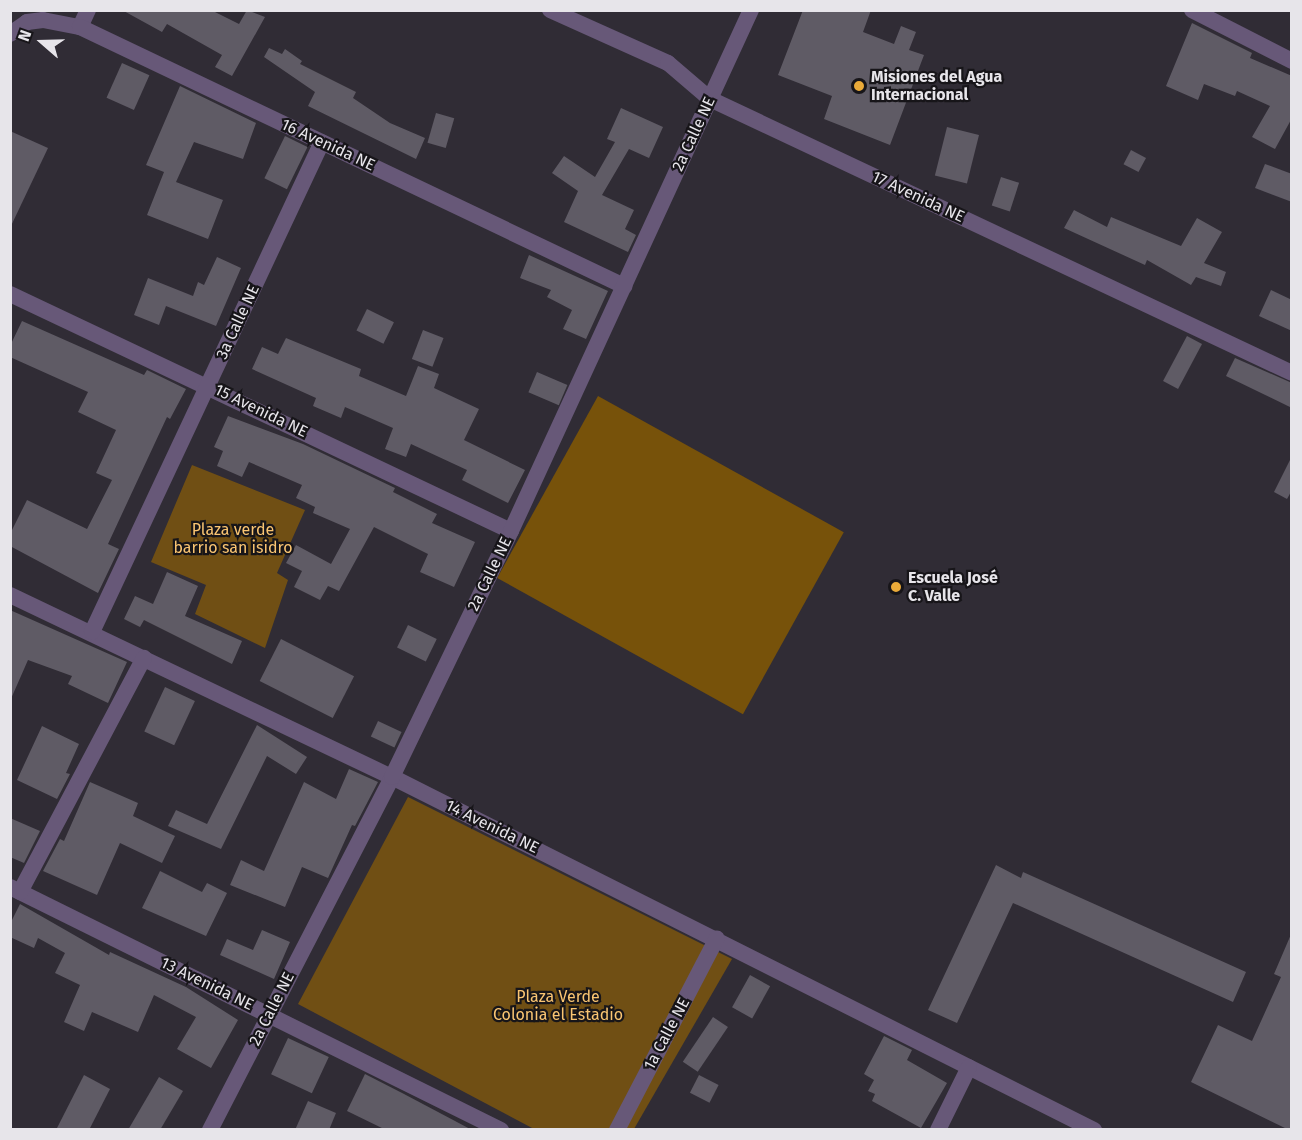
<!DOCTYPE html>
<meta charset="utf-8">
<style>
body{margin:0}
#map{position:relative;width:1302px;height:1140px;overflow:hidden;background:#302c35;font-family:"Fira Sans",sans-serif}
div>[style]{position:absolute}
.green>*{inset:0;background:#704f14}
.forest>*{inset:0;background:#77520a;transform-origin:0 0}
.building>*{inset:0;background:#5f5b65;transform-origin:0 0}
.minor>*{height:16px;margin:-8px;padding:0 8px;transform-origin:8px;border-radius:8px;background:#675878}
.dots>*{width:16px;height:16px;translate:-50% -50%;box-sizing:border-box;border:3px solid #171519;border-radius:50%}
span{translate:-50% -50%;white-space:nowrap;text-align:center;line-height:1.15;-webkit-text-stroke:4.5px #171519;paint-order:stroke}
.poi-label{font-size:16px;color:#e7e5ea;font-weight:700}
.left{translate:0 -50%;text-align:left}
.street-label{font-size:16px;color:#e7e5ea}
.park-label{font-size:16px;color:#fac572}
.frame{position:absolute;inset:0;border:12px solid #e7e5ea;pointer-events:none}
.north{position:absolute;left:12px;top:12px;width:60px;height:60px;-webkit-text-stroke:4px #171519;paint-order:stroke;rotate:290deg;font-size:16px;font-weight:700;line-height:24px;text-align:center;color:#e7e5ea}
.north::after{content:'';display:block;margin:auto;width:21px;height:27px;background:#e7e5ea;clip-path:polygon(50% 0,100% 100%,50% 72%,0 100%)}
</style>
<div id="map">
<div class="green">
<div style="clip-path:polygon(192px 465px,305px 510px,277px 573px,288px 580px,265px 648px,195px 614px,206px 585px,151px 562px)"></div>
<div style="clip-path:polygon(408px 797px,732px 959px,634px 1129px,534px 1129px,298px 1004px)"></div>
</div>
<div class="forest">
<div style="left:598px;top:396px;width:281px;height:208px;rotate:29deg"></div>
</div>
<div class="building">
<div style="clip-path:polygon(122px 10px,211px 10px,239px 24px,247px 10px,265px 17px,232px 76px,215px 67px,222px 55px,167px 24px,162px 32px)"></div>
<div style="clip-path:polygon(803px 10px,871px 10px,863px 32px,894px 44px,901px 26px,916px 32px,909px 50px,924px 55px,890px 145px,824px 119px,832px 96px,778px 75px)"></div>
<div style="clip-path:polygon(1192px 23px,1252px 53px,1250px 58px,1292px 76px,1292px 118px,1275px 149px,1252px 137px,1270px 106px,1237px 91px,1235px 96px,1204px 84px,1198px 100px,1166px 86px)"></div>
<div style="clip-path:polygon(269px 48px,282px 54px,285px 49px,302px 61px,300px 64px,356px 92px,353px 98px,390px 123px,425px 138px,416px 159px,308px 106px,315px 92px,264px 57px)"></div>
<div style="left:122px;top:63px;width:30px;height:38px;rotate:24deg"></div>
<div style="clip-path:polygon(180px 86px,256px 123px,243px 159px,194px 142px,176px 182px,223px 200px,208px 239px,147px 215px,164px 172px,146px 165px)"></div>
<div style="clip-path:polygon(621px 108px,663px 127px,649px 158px,629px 149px,602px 195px,634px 210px,625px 229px,636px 235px,628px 252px,564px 222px,578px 191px,552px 173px,564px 156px,595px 177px,615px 142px,607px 139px)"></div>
<div style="left:436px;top:113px;width:19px;height:31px;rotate:16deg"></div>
<div style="left:947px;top:127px;width:33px;height:50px;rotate:14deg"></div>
<div style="clip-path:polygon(10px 131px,48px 148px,10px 228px)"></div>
<div style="left:285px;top:136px;width:25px;height:47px;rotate:26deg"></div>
<div style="left:1131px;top:150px;width:17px;height:16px;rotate:28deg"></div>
<div style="clip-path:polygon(1265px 164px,1292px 174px,1292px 202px,1255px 188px)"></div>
<div style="left:1001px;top:177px;width:19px;height:30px;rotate:18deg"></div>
<div style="clip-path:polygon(1074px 210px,1107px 227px,1111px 217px,1181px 246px,1197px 218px,1222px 232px,1204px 263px,1226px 272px,1221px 286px,1196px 277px,1191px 285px,1147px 260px,1145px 265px,1064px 228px)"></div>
<div style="clip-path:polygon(529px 255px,608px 291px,586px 339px,563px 329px,572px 310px,547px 297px,551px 290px,520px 278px)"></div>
<div style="clip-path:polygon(217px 257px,241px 268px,216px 326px,166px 306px,159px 325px,134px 315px,148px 278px,193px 296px,198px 282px,204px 285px)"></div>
<div style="clip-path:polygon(1271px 290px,1292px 300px,1292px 331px,1259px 316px)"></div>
<div style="left:367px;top:309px;width:30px;height:24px;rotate:26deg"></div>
<div style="clip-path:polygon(22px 321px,144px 375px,147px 370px,186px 389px,170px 419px,167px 417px,108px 544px,119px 549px,98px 593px,10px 546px,10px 534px,27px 500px,87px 529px,112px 480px,96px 473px,116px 430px,78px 412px,88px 392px,10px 357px,10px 346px)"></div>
<div style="left:423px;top:330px;width:22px;height:31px;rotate:21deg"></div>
<div style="left:1187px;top:336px;width:17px;height:51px;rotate:28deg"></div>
<div style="clip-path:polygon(286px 338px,361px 369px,359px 376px,406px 396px,418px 366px,439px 374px,434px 388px,479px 409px,464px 440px,525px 470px,508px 503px,462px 480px,467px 470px,411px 444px,406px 457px,385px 449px,393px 428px,345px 407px,341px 418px,313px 406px,316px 398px,252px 369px,262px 347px,278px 354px)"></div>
<div style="clip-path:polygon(1235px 358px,1292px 383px,1292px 408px,1226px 376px)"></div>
<div style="left:537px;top:372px;width:33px;height:22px;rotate:23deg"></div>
<div style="clip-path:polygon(228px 416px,303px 444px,395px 488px,393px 492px,437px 514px,432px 523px,475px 542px,454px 587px,420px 572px,428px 554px,374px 527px,339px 591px,328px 586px,320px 600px,294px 587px,302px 571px,286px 563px,296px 545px,331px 564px,350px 529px,313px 513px,315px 507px,296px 498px,302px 485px,249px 462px,242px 477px,217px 466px,223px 451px,214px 447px)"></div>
<div style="clip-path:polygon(1292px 456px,1292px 490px,1287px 499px,1274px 492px)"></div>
<div style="clip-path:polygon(167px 572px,198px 586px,185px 616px,242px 641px,232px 664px,144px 620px,140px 627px,124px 619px,135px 596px,153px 604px)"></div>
<div style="clip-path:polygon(10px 610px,127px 662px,108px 703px,68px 684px,72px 676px,28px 660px,10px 701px)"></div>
<div style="left:408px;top:625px;width:32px;height:25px;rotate:26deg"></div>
<div style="left:281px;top:639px;width:82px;height:47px;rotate:27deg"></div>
<div style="left:165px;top:687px;width:33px;height:49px;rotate:25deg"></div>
<div style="left:378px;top:721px;width:26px;height:17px;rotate:25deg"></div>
<div style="clip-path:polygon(257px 725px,307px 757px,296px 774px,267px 756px,221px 849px,168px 826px,176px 810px,207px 824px)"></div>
<div style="clip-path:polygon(42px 726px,79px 744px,66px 773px,70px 774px,57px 799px,17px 780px)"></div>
<div style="clip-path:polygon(349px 769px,378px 782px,355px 826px,352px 825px,328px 878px,302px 867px,285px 907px,230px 885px,241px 860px,264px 871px,304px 782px,336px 799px)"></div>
<div style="clip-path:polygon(90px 782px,138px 803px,133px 816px,175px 836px,162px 863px,120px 843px,97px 895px,43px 871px,60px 839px,64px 841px)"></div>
<div style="clip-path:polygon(10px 818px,40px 831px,24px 863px,10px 857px)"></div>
<div style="clip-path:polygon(996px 865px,1021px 878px,1023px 872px,1246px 972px,1233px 1002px,1013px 903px,957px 1023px,928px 1010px)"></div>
<div style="clip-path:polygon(160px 871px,202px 892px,207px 883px,227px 893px,206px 936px,142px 908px)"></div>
<div style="clip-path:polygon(20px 904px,109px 955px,110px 952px,186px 987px,238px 1020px,211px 1068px,177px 1049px,196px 1017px,154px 995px,138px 1032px,92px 1012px,84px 1031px,64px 1022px,80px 985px,55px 973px,65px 953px,38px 938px,34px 948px,10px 937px,10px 924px)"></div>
<div style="clip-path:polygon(262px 930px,290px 942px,274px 979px,220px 955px,227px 939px,253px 950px)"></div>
<div style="clip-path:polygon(1292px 932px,1292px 1130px,1289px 1130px,1191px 1082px,1218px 1025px,1252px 1041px,1281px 977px,1274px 974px)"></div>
<div style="left:750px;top:975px;width:23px;height:37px;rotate:29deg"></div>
<div style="left:713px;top:1017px;width:18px;height:54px;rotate:34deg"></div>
<div style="clip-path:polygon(884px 1036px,912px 1050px,907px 1060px,947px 1083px,921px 1128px,872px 1101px,875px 1094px,868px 1091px,874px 1080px,864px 1074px)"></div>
<div style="left:288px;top:1038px;width:45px;height:40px;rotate:25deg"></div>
<div style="clip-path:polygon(365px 1074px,404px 1094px,472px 1130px,386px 1130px,347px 1111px)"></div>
<div style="clip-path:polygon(84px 1075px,110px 1089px,89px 1130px,56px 1130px)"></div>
<div style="left:699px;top:1075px;width:22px;height:20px;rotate:27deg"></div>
<div style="clip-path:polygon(159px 1077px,183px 1091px,160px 1130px,128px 1130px)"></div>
<div style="clip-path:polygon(308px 1101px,336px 1113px,329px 1130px,295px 1130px)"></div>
</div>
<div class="minor">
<div style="left:550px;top:10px;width:129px;rotate:24.2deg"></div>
<div style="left:668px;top:63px;width:55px;rotate:40.6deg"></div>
<div style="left:710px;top:99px;width:643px;rotate:25.21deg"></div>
<div style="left:1192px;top:10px;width:112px;rotate:27deg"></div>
<div style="left:80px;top:27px;width:19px;rotate:-65deg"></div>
<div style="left:10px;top:34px;width:21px;rotate:-35deg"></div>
<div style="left:27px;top:22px;width:16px;rotate:-7deg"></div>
<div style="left:43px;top:20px;width:38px;rotate:11deg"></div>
<div style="left:80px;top:27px;width:603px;rotate:25.46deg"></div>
<div style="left:10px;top:294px;width:554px;rotate:25.32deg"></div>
<div style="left:10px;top:595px;width:423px;rotate:25.5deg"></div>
<div style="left:392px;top:777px;width:786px;rotate:26.7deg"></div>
<div style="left:92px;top:632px;width:541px;rotate:-64.86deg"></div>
<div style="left:10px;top:887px;width:548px;rotate:26.33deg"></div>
<div style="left:20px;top:892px;width:265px;rotate:-62.1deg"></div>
<div style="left:210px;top:1130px;width:397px;rotate:-62.7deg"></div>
<div style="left:392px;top:777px;width:273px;rotate:-64.2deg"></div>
<div style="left:511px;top:531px;width:574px;rotate:-65.27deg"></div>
<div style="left:617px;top:1130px;width:216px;rotate:-62.5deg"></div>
<div style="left:938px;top:1130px;width:70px;rotate:-63.8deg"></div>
</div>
<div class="dots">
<div style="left:859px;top:86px;background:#eaaa39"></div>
<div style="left:896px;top:587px;background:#eaaa39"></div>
</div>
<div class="poi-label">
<span class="left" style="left:871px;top:86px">Misiones del Agua<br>Internacional</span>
<span class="left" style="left:908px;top:587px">Escuela José<br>C. Valle</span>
</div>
<div class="street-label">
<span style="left:694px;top:134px;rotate:-65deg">2a Calle NE</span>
<span style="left:328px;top:145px;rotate:25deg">16 Avenida NE</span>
<span style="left:918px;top:197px;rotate:25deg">17 Avenida NE</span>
<span style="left:238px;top:322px;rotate:-65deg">3a Calle NE</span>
<span style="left:261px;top:411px;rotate:26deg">15 Avenida NE</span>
<span style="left:490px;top:574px;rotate:-64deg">2a Calle NE</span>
<span style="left:492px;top:827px;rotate:26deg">14 Avenida NE</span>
<span style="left:207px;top:984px;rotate:26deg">13 Avenida NE</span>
<span style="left:272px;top:1009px;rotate:-63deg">2a Calle NE</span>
<span style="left:667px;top:1034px;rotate:-62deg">1a Calle NE</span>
</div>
<div class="park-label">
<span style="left:233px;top:539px">Plaza verde<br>barrio san isidro</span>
<span style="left:558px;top:1006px">Plaza Verde<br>Colonia el Estadio</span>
</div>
<div class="frame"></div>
<div class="north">N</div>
</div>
